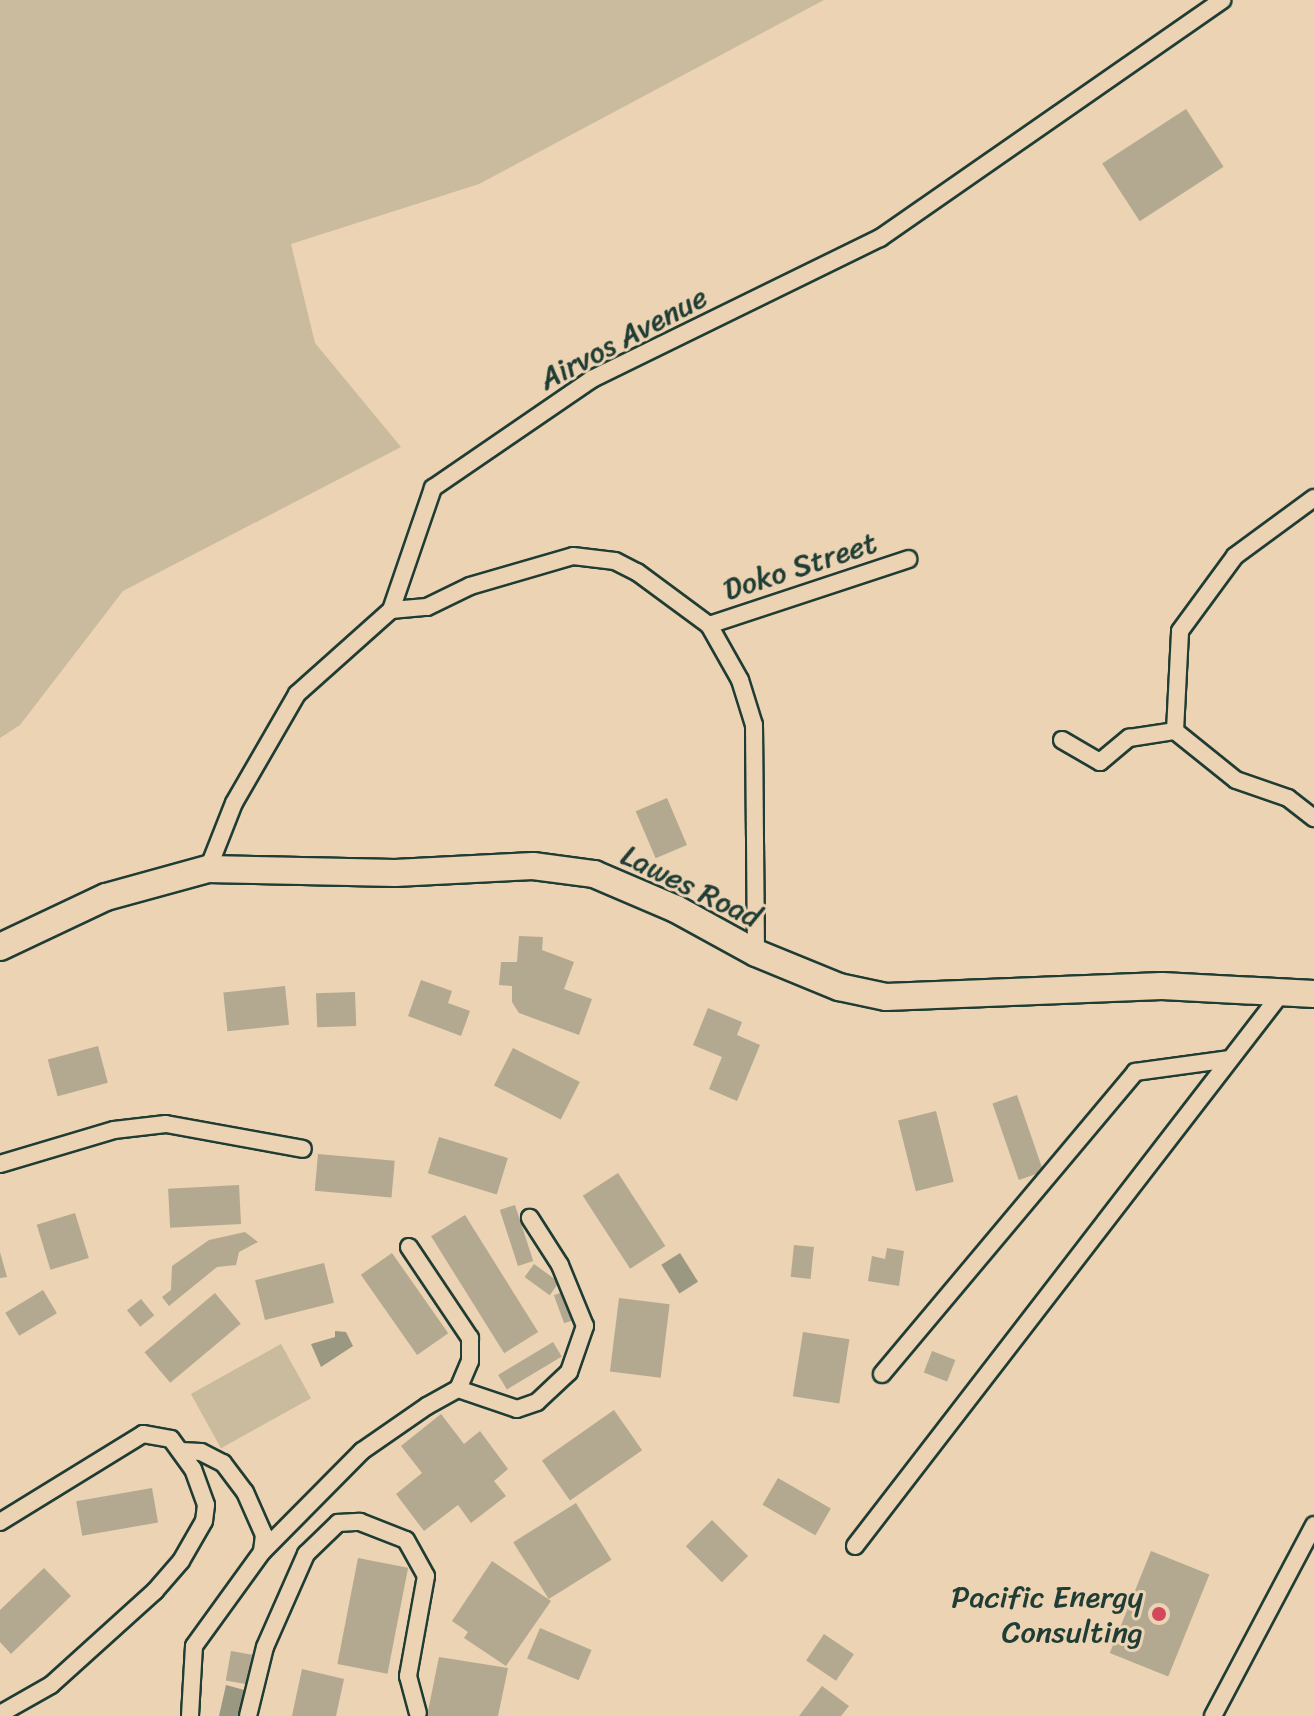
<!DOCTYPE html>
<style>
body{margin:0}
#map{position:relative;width:1314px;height:1716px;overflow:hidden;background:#ebd3b3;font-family:Sriracha,sans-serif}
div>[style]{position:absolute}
.green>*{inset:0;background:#caba9e;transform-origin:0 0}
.water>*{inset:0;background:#9a9881;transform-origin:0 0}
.building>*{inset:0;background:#b2a990;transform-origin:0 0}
.roads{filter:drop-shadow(2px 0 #1f3d34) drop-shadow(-2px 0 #1f3d34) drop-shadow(0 2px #1f3d34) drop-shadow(0 -2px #1f3d34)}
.street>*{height:16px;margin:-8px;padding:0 8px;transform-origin:8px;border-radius:8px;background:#ebd3b3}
.primary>*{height:26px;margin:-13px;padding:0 13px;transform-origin:13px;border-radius:13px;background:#ebd3b3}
.dots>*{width:22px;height:22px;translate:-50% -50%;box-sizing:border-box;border:4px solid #ebd3b3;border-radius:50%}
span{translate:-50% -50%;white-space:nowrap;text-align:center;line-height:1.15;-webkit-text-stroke:6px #ebd3b3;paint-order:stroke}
.street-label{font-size:30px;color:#1f3d34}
.poi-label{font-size:30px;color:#1f3d34}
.right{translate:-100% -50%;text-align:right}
</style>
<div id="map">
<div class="green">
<div style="clip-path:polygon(0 0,824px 0,479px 184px,291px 244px,315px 343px,401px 447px,123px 591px,20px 725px,0 738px)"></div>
<div style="left:281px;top:1344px;width:62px;height:103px;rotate:61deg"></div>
</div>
<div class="water">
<div style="left:680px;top:1253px;width:34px;height:22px;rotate:58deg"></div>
<div style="clip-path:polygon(335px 1331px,346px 1332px,353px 1346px,321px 1367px,311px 1344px,335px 1337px)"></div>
<div style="clip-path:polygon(226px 1685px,248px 1691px,242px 1716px,219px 1716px)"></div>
</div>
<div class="building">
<div style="left:1186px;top:109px;width:69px;height:100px;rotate:57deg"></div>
<div style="left:667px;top:798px;width:51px;height:34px;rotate:67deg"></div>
<div style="clip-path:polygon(519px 936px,543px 937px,542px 950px,574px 962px,564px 989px,592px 999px,579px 1035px,519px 1013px,512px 1002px,512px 986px,499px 985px,501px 962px,517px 962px)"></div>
<div style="clip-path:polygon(421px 980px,452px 991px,448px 1003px,470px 1011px,461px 1036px,408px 1016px)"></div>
<div style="left:285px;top:986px;width:39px;height:62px;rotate:84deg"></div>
<div style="left:355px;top:992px;width:34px;height:39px;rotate:88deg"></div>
<div style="clip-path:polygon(708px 1008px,742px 1022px,737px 1035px,760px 1045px,737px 1101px,709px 1089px,722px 1057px,693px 1045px)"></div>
<div style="left:98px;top:1046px;width:38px;height:52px;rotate:75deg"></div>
<div style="left:513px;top:1048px;width:75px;height:42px;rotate:27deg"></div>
<div style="left:1017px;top:1095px;width:81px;height:26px;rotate:71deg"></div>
<div style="left:936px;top:1111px;width:73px;height:39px;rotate:76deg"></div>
<div style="left:439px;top:1137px;width:72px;height:38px;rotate:17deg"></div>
<div style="left:318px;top:1154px;width:77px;height:37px;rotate:5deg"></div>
<div style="left:618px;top:1173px;width:87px;height:42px;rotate:57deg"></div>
<div style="left:239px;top:1185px;width:39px;height:71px;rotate:87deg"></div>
<div style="left:515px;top:1205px;width:59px;height:16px;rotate:72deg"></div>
<div style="left:75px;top:1213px;width:47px;height:40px;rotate:73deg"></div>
<div style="left:465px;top:1215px;width:138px;height:40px;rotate:58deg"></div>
<div style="clip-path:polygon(245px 1232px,258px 1242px,239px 1252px,236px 1265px,217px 1267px,169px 1306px,162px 1297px,171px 1290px,172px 1266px,209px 1240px)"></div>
<div style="left:794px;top:1245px;width:20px;height:32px;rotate:6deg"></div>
<div style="clip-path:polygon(887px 1248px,904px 1251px,899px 1286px,868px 1281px,872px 1256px,885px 1259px)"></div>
<div style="clip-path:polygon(0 1252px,7px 1277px,0 1278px)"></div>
<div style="left:392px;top:1253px;width:98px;height:38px;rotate:55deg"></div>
<div style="left:324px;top:1263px;width:41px;height:71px;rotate:76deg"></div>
<div style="left:534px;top:1264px;width:31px;height:16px;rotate:36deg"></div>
<div style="left:43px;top:1290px;width:27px;height:44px;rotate:59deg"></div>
<div style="left:568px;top:1290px;width:30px;height:15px;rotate:70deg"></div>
<div style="left:215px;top:1293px;width:40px;height:92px;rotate:50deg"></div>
<div style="left:619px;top:1298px;width:51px;height:74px;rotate:7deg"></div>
<div style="left:141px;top:1299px;width:21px;height:18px;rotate:51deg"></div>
<div style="left:803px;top:1332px;width:47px;height:65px;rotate:9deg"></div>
<div style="left:553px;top:1342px;width:17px;height:64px;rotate:59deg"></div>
<div style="left:932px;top:1351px;width:25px;height:23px;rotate:21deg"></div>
<div style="left:614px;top:1410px;width:49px;height:88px;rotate:55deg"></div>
<div style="clip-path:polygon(441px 1414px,464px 1444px,480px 1431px,508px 1469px,494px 1481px,506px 1496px,471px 1523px,458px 1505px,424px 1531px,396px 1494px,422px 1473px,401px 1446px)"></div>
<div style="left:778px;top:1478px;width:61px;height:31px;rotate:30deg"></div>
<div style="left:152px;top:1488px;width:35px;height:77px;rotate:80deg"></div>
<div style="left:576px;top:1503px;width:67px;height:74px;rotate:58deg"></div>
<div style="left:712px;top:1520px;width:51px;height:37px;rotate:45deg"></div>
<div style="left:1151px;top:1551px;width:63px;height:110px;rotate:22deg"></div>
<div style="left:358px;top:1558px;width:51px;height:108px;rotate:11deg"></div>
<div style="clip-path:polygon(492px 1561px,551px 1601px,506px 1666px,464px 1638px,468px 1632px,452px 1621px)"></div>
<div style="clip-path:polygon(44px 1568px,71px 1596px,11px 1654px,0 1642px,0 1610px)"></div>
<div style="left:540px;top:1628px;width:56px;height:33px;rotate:23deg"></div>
<div style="left:824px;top:1634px;width:36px;height:32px;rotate:34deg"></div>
<div style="left:231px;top:1651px;width:23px;height:30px;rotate:10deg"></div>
<div style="clip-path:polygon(439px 1657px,508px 1668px,498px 1716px,427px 1716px)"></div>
<div style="clip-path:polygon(302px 1669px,344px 1679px,336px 1716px,292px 1716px)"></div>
<div style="clip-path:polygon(822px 1686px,849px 1706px,841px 1716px,799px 1716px)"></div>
</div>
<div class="roads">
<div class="street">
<div style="left:391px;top:610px;width:36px;rotate:-5deg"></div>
<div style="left:427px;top:607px;width:48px;rotate:-26deg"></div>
<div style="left:470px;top:586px;width:107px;rotate:-16.2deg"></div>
<div style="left:573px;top:556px;width:42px;rotate:6.8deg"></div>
<div style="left:615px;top:561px;width:25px;rotate:27deg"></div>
<div style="left:637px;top:572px;width:89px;rotate:36.4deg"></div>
<div style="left:709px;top:625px;width:63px;rotate:60.6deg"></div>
<div style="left:740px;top:680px;width:47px;rotate:72.7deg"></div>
<div style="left:754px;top:725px;width:228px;rotate:89.5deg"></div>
<div style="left:709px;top:625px;width:210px;rotate:-18.3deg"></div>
<div style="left:1175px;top:731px;width:100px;rotate:-87.1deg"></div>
<div style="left:1180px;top:631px;width:93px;rotate:-53.7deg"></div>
<div style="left:1235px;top:556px;width:98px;rotate:-36.3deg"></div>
<div style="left:1062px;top:740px;width:44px;rotate:30.1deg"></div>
<div style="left:1100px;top:762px;width:38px;rotate:-40deg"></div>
<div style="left:1129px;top:738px;width:47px;rotate:-8.7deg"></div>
<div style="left:1175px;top:731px;width:78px;rotate:38.8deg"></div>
<div style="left:1236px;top:780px;width:55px;rotate:19.1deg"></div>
<div style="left:1288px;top:798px;width:33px;rotate:38deg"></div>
<div style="left:208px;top:869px;width:71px;rotate:-68.5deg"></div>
<div style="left:234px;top:803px;width:126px;rotate:-60deg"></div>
<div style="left:297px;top:694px;width:126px;rotate:-41.8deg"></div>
<div style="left:391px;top:610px;width:129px;rotate:-71deg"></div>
<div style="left:433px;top:488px;width:193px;rotate:-34.4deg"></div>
<div style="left:592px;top:379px;width:321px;rotate:-26.1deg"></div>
<div style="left:880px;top:238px;width:417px;rotate:-34.8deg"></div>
<div style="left:0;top:1164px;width:119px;rotate:-16.6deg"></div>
<div style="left:114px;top:1130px;width:52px;rotate:-6.6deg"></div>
<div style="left:166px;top:1124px;width:139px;rotate:10.3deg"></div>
<div style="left:409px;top:1247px;width:110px;rotate:56.2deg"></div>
<div style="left:470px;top:1338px;width:23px;rotate:90deg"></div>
<div style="left:470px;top:1361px;width:30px;rotate:113deg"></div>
<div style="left:882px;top:1374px;width:394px;rotate:-50deg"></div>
<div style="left:1135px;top:1072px;width:96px;rotate:-7.8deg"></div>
<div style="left:181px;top:1451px;width:20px;rotate:3deg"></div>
<div style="left:201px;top:1452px;width:25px;rotate:27deg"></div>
<div style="left:223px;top:1463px;width:36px;rotate:53deg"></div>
<div style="left:245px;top:1492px;width:47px;rotate:66.2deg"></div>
<div style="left:264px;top:1535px;width:17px;rotate:97deg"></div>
<div style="left:262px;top:1552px;width:116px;rotate:125.9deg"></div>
<div style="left:194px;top:1646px;width:70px;rotate:93.3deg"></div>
<div style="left:0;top:1522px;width:168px;rotate:-31.6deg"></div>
<div style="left:143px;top:1434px;width:28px;rotate:10deg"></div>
<div style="left:171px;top:1439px;width:37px;rotate:54deg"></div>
<div style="left:193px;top:1469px;width:38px;rotate:70deg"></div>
<div style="left:206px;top:1505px;width:16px;rotate:97deg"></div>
<div style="left:204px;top:1521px;width:46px;rotate:119.9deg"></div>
<div style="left:181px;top:1561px;width:40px;rotate:131deg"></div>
<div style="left:155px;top:1591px;width:140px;rotate:137.9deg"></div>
<div style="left:51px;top:1685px;width:59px;rotate:150.4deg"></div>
<div style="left:855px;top:1546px;width:696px;rotate:-52.36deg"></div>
<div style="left:262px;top:1552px;width:142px;rotate:-45.3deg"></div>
<div style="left:362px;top:1451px;width:79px;rotate:-34.7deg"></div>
<div style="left:427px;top:1406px;width:35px;rotate:-29deg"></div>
<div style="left:458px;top:1389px;width:62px;rotate:18.7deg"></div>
<div style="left:517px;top:1409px;width:21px;rotate:-19deg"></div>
<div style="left:537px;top:1402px;width:44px;rotate:-43.2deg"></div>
<div style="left:569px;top:1372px;width:49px;rotate:-70.8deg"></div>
<div style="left:585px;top:1326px;width:66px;rotate:-112.3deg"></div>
<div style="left:560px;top:1265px;width:56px;rotate:-122.6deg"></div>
<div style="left:248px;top:1716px;width:71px;rotate:-76.2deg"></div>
<div style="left:265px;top:1647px;width:102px;rotate:-66.2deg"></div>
<div style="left:306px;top:1554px;width:45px;rotate:-44.1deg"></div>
<div style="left:338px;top:1523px;width:22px;rotate:-3deg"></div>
<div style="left:360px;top:1522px;width:49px;rotate:21.4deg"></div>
<div style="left:406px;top:1540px;width:41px;rotate:60.9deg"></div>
<div style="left:426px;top:1576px;width:102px;rotate:100.2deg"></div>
<div style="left:408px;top:1676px;width:38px;rotate:75deg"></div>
<div style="left:1213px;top:1716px;width:216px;rotate:-62.1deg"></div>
</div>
<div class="primary">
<div style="left:0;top:947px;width:117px;rotate:-25.3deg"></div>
<div style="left:106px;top:897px;width:106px;rotate:-15.4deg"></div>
<div style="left:208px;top:869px;width:187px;rotate:1.2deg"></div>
<div style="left:395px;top:873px;width:138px;rotate:-2.9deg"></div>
<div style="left:533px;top:866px;width:62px;rotate:7.5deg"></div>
<div style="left:594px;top:874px;width:89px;rotate:23.1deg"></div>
<div style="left:676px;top:909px;width:91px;rotate:28.8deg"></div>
<div style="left:756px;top:953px;width:90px;rotate:22.3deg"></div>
<div style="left:839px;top:987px;width:48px;rotate:12deg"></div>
<div style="left:886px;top:997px;width:276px;rotate:-2.3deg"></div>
<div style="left:1162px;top:986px;width:152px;rotate:3deg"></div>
</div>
</div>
<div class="dots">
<div style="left:1159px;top:1614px;background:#d1495b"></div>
</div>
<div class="street-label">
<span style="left:623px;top:338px;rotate:-28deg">Airvos Avenue</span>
<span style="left:800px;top:566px;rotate:-18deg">Doko Street</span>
<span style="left:691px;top:886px;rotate:26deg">Lawes Road</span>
</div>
<div class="poi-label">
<span class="right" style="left:1143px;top:1614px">Pacific Energy<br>Consulting</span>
</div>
</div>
